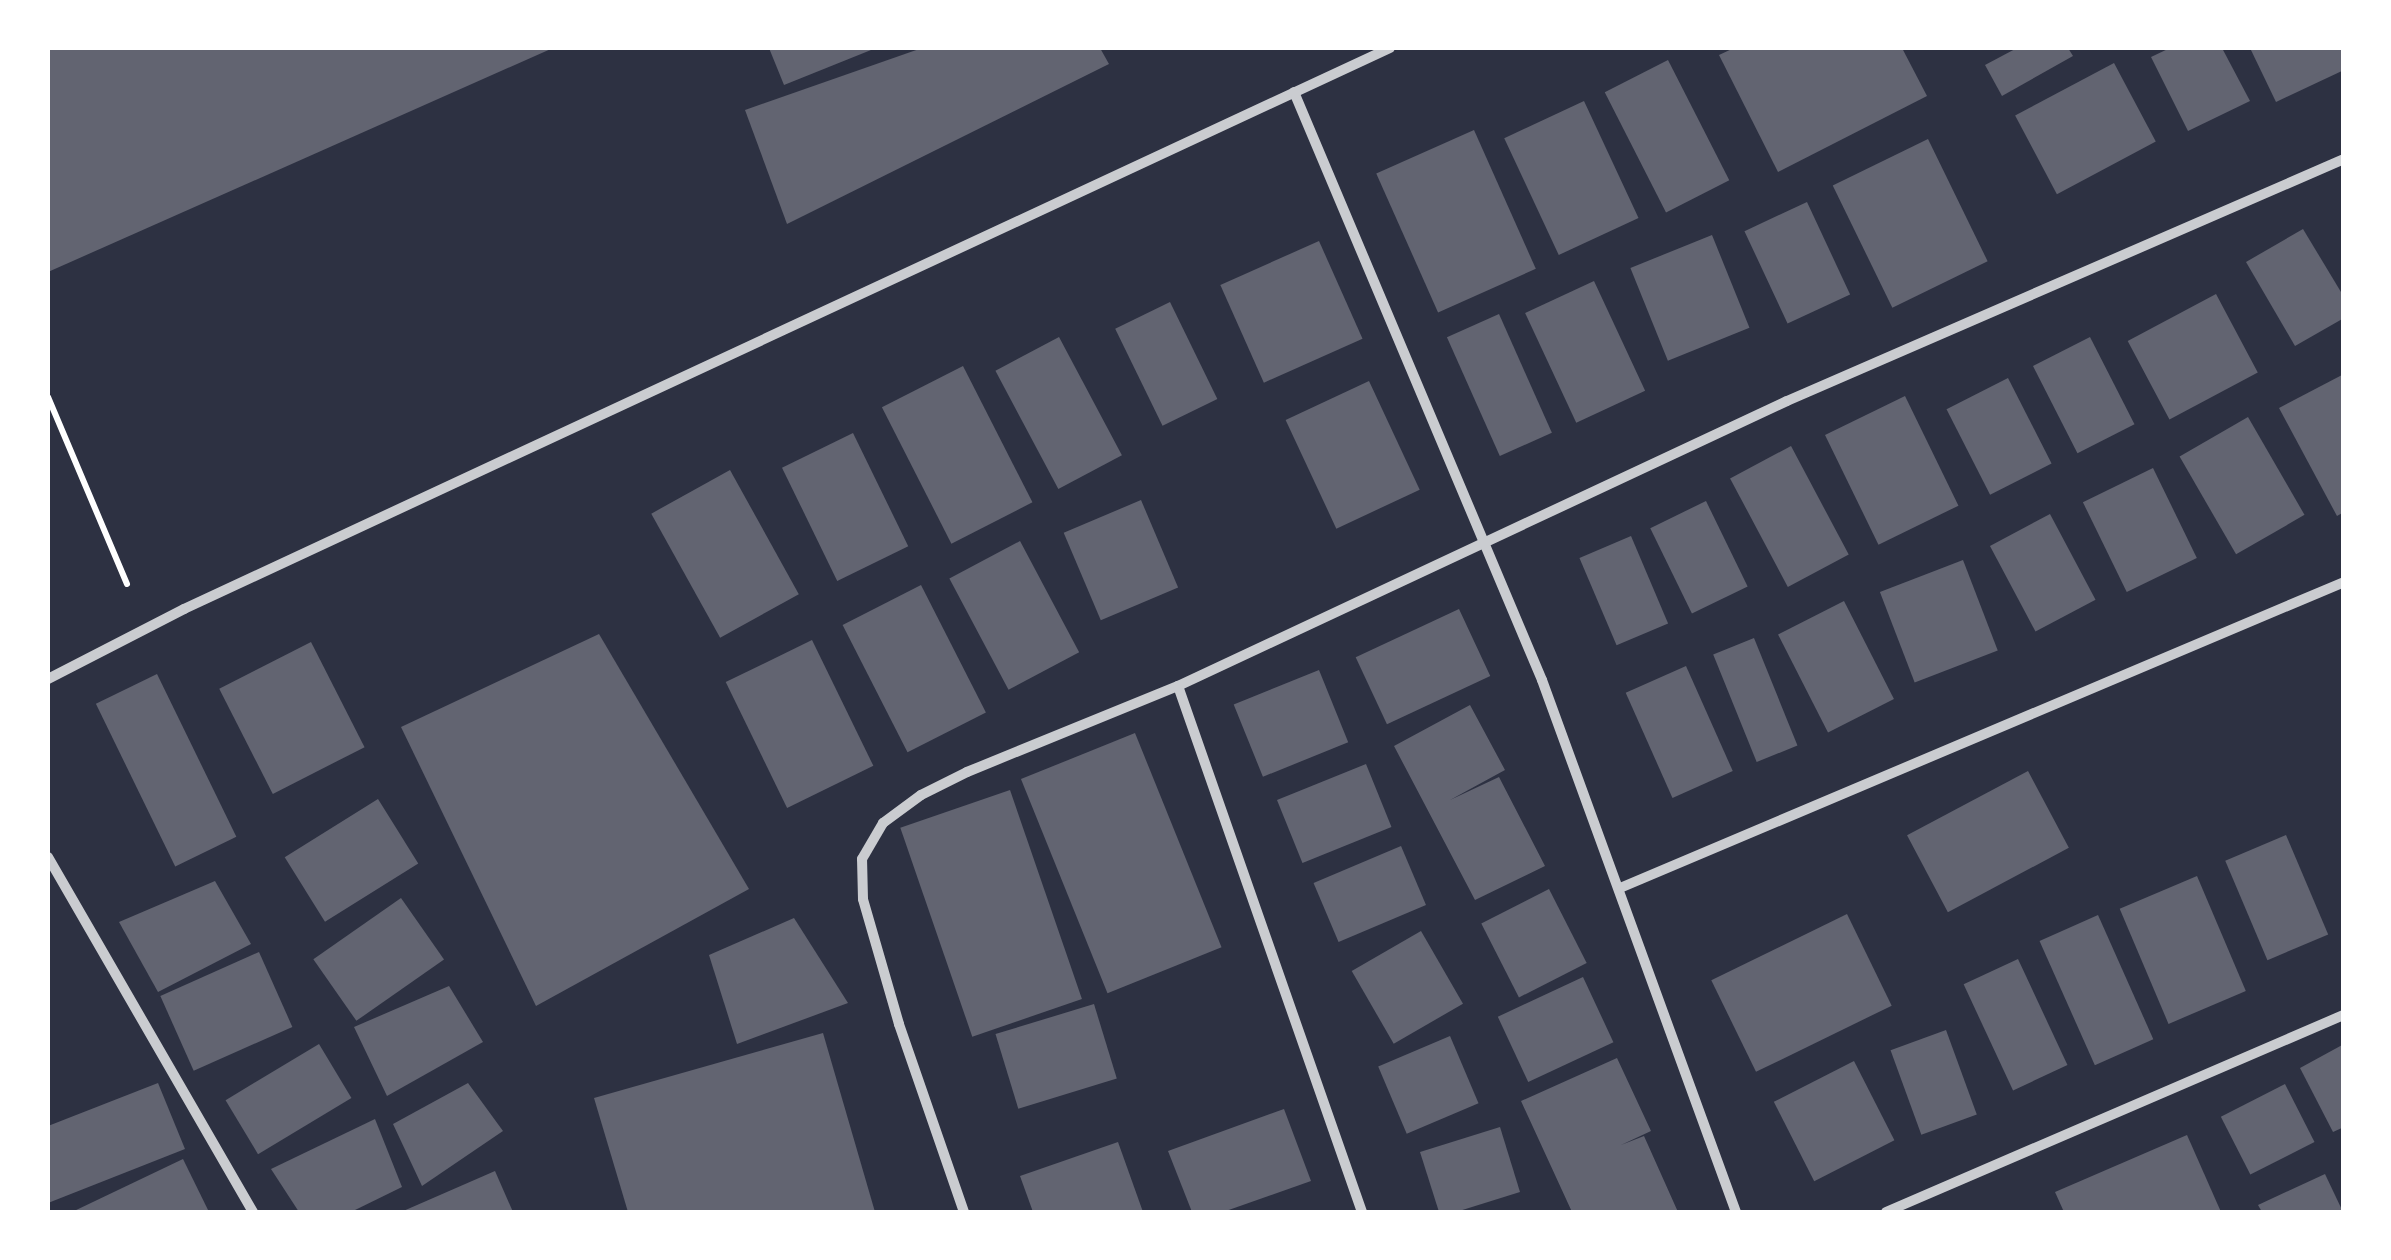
<!DOCTYPE html>
<style>
body{margin:0}
#map{position:relative;width:2391px;height:1260px;overflow:hidden;background:#2d3142;font-family:Roboto,sans-serif}
div>[style]{position:absolute}
.building>*{inset:0;background:#626471;transform-origin:0 0}
.path>*{height:6px;margin:-3px;padding:0 3px;transform-origin:3px;border-radius:3px;background:#fff}
.minor>*{height:10px;margin:-5px;padding:0 5px;transform-origin:5px;border-radius:5px;background:#caccd0}
span{translate:-50% -50%;white-space:nowrap;text-align:center;line-height:1.15;-webkit-text-stroke:8px #fff;paint-order:stroke}
.frame{position:absolute;inset:0;border:50px solid #fff;pointer-events:none}
</style>
<div id="map">
<div class="building">
<div style="clip-path:polygon(48px 48px,553px 48px,48px 272px)"></div>
<div style="clip-path:polygon(769px 48px,876px 48px,784px 85px)"></div>
<div style="clip-path:polygon(922px 48px,1100px 48px,1109px 64px,787px 224px,745px 110px)"></div>
<div style="clip-path:polygon(1734px 48px,1902px 48px,1927px 96px,1778px 172px,1719px 55px)"></div>
<div style="clip-path:polygon(2017px 48px,2068px 48px,2073px 56px,2002px 96px,1985px 65px)"></div>
<div style="clip-path:polygon(2170px 48px,2222px 48px,2250px 101px,2188px 131px,2151px 57px)"></div>
<div style="clip-path:polygon(2250px 48px,2344px 48px,2344px 70px,2276px 102px)"></div>
<div style="left:1668px;top:60px;width:135px;height:71px;rotate:63deg"></div>
<div style="left:2114px;top:63px;width:89px;height:112px;rotate:62deg"></div>
<div style="left:1584px;top:101px;width:129px;height:88px;rotate:65deg"></div>
<div style="left:1474px;top:130px;width:152px;height:107px;rotate:66deg"></div>
<div style="left:1928px;top:139px;width:136px;height:106px;rotate:64deg"></div>
<div style="left:1807px;top:202px;width:102px;height:69px;rotate:65deg"></div>
<div style="clip-path:polygon(2303px 229px,2344px 297px,2344px 318px,2295px 346px,2246px 262px)"></div>
<div style="left:1712px;top:235px;width:100px;height:88px;rotate:68deg"></div>
<div style="left:1319px;top:241px;width:107px;height:108px;rotate:66deg"></div>
<div style="left:1594px;top:281px;width:121px;height:76px;rotate:65deg"></div>
<div style="left:2216px;top:294px;width:89px;height:100px;rotate:62deg"></div>
<div style="left:1170px;top:302px;width:108px;height:61px;rotate:64deg"></div>
<div style="left:1499px;top:314px;width:130px;height:57px;rotate:66deg"></div>
<div style="left:1059px;top:337px;width:134px;height:72px;rotate:62deg"></div>
<div style="left:2090px;top:337px;width:98px;height:64px;rotate:63deg"></div>
<div style="left:963px;top:366px;width:153px;height:91px;rotate:63deg"></div>
<div style="clip-path:polygon(2342px 375px,2344px 512px,2337px 516px,2279px 408px)"></div>
<div style="left:2008px;top:378px;width:96px;height:69px;rotate:63deg"></div>
<div style="left:1369px;top:381px;width:120px;height:92px;rotate:65deg"></div>
<div style="left:1905px;top:396px;width:122px;height:89px;rotate:64deg"></div>
<div style="left:2248px;top:417px;width:113px;height:79px;rotate:60deg"></div>
<div style="left:853px;top:433px;width:126px;height:79px;rotate:64deg"></div>
<div style="left:1791px;top:446px;width:123px;height:69px;rotate:62deg"></div>
<div style="left:2153px;top:468px;width:100px;height:78px;rotate:64deg"></div>
<div style="left:730px;top:470px;width:142px;height:90px;rotate:61deg"></div>
<div style="left:1141px;top:500px;width:95px;height:84px;rotate:67deg"></div>
<div style="left:1706px;top:501px;width:95px;height:62px;rotate:64deg"></div>
<div style="left:2050px;top:514px;width:97px;height:68px;rotate:62deg"></div>
<div style="left:1631px;top:536px;width:95px;height:56px;rotate:67deg"></div>
<div style="left:1020px;top:541px;width:126px;height:80px;rotate:62deg"></div>
<div style="left:1963px;top:560px;width:97px;height:89px;rotate:69deg"></div>
<div style="left:921px;top:585px;width:143px;height:88px;rotate:63deg"></div>
<div style="left:1844px;top:601px;width:110px;height:74px;rotate:63deg"></div>
<div style="left:1459px;top:609px;width:74px;height:114px;rotate:65deg"></div>
<div style="clip-path:polygon(599px 634px,749px 889px,536px 1006px,401px 727px)"></div>
<div style="left:1754px;top:638px;width:116px;height:44px;rotate:68deg"></div>
<div style="left:812px;top:640px;width:140px;height:96px;rotate:64deg"></div>
<div style="left:311px;top:642px;width:118px;height:103px;rotate:63deg"></div>
<div style="left:1686px;top:666px;width:115px;height:66px;rotate:66deg"></div>
<div style="left:1319px;top:670px;width:78px;height:92px;rotate:68deg"></div>
<div style="left:157px;top:674px;width:181px;height:68px;rotate:64deg"></div>
<div style="clip-path:polygon(1470px 705px,1505px 770px,1450px 800px,1499px 777px,1545px 866px,1475px 900px,1394px 746px)"></div>
<div style="left:1135px;top:733px;width:231px;height:123px;rotate:68deg"></div>
<div style="left:1366px;top:764px;width:68px;height:96px;rotate:68deg"></div>
<div style="left:2028px;top:771px;width:87px;height:137px;rotate:62deg"></div>
<div style="left:1010px;top:790px;width:221px;height:116px;rotate:71deg"></div>
<div style="left:378px;top:799px;width:76px;height:110px;rotate:58deg"></div>
<div style="left:2286px;top:835px;width:108px;height:66px;rotate:67deg"></div>
<div style="left:1401px;top:846px;width:64px;height:95px;rotate:67deg"></div>
<div style="left:2197px;top:876px;width:125px;height:84px;rotate:67deg"></div>
<div style="clip-path:polygon(215px 881px,251px 944px,158px 992px,119px 922px)"></div>
<div style="left:1549px;top:889px;width:83px;height:76px;rotate:63deg"></div>
<div style="left:401px;top:898px;width:75px;height:107px;rotate:55deg"></div>
<div style="left:1847px;top:914px;width:102px;height:151px;rotate:64deg"></div>
<div style="left:2098px;top:915px;width:136px;height:64px;rotate:66deg"></div>
<div style="clip-path:polygon(794px 918px,848px 1003px,737px 1044px,709px 955px)"></div>
<div style="left:1421px;top:931px;width:84px;height:80px;rotate:60deg"></div>
<div style="left:259px;top:952px;width:82px;height:108px;rotate:66deg"></div>
<div style="left:2018px;top:959px;width:117px;height:60px;rotate:65deg"></div>
<div style="left:1583px;top:977px;width:72px;height:94px;rotate:65deg"></div>
<div style="clip-path:polygon(449px 986px,483px 1042px,387px 1096px,354px 1027px)"></div>
<div style="left:1094px;top:1004px;width:78px;height:103px;rotate:73deg"></div>
<div style="left:1946px;top:1030px;width:90px;height:59px;rotate:70deg"></div>
<div style="clip-path:polygon(823px 1033px,875px 1212px,628px 1212px,594px 1098px)"></div>
<div style="left:1450px;top:1036px;width:73px;height:78px;rotate:67deg"></div>
<div style="left:319px;top:1044px;width:63px;height:109px;rotate:59deg"></div>
<div style="clip-path:polygon(2344px 1044px,2344px 1127px,2333px 1132px,2300px 1068px)"></div>
<div style="clip-path:polygon(1617px 1058px,1651px 1131px,1621px 1145px,1644px 1136px,1678px 1212px,1572px 1212px,1521px 1101px)"></div>
<div style="left:1854px;top:1061px;width:89px;height:90px;rotate:63deg"></div>
<div style="clip-path:polygon(158px 1083px,185px 1149px,48px 1203px,48px 1126px)"></div>
<div style="clip-path:polygon(468px 1083px,503px 1131px,422px 1186px,393px 1124px)"></div>
<div style="left:2285px;top:1084px;width:65px;height:72px;rotate:63deg"></div>
<div style="clip-path:polygon(1284px 1109px,1311px 1181px,1223px 1212px,1192px 1212px,1168px 1151px)"></div>
<div style="clip-path:polygon(375px 1119px,402px 1187px,351px 1212px,299px 1212px,271px 1169px)"></div>
<div style="clip-path:polygon(1500px 1127px,1520px 1192px,1456px 1212px,1439px 1212px,1420px 1152px)"></div>
<div style="clip-path:polygon(2187px 1135px,2221px 1212px,2064px 1212px,2055px 1192px)"></div>
<div style="clip-path:polygon(1118px 1142px,1143px 1212px,1033px 1212px,1020px 1176px)"></div>
<div style="clip-path:polygon(183px 1159px,209px 1212px,72px 1212px)"></div>
<div style="clip-path:polygon(495px 1171px,513px 1212px,401px 1212px)"></div>
<div style="clip-path:polygon(2325px 1174px,2343px 1212px,2262px 1212px,2258px 1205px)"></div>
</div>
<div class="path">
<div style="left:48px;top:397px;width:203px;rotate:67.1deg"></div>
</div>
<div class="minor">
<div style="left:1294px;top:92px;width:638px;rotate:67.13deg"></div>
<div style="left:1542px;top:680px;width:566px;rotate:69.97deg"></div>
<div style="left:48px;top:679px;width:153px;rotate:-27.2deg"></div>
<div style="left:184px;top:609px;width:1330px;rotate:-24.95deg"></div>
<div style="left:1178px;top:686px;width:557px;rotate:70.72deg"></div>
<div style="left:48px;top:857px;width:410px;rotate:60deg"></div>
<div style="left:1620px;top:888px;width:786px;rotate:-22.91deg"></div>
<div style="left:964px;top:1212px;width:199px;rotate:-109.1deg"></div>
<div style="left:899px;top:1024px;width:130px;rotate:-106.1deg"></div>
<div style="left:863px;top:899px;width:40px;rotate:-91.4deg"></div>
<div style="left:862px;top:859px;width:42px;rotate:-59.7deg"></div>
<div style="left:883px;top:823px;width:47px;rotate:-36.4deg"></div>
<div style="left:921px;top:795px;width:51px;rotate:-26.6deg"></div>
<div style="left:967px;top:772px;width:228px;rotate:-22.2deg"></div>
<div style="left:1178px;top:686px;width:672px;rotate:-25.08deg"></div>
<div style="left:1787px;top:401px;width:607px;rotate:-23.48deg"></div>
<div style="left:1886px;top:1212px;width:499px;rotate:-23.3deg"></div>
</div>
<div class="frame"></div>
</div>
